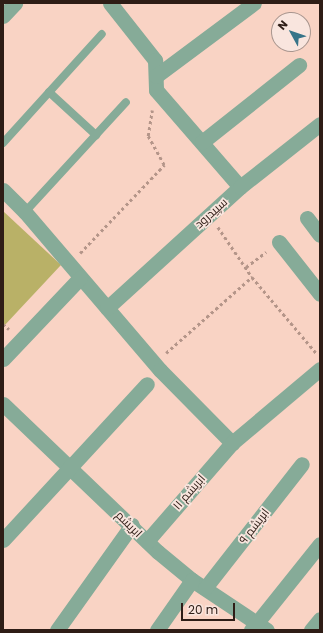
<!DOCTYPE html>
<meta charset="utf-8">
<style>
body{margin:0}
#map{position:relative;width:323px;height:633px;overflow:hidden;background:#f9d3c4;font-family:Poppins,Cairo,sans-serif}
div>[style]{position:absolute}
.green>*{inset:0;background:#b9b167}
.path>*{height:2.5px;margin-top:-1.25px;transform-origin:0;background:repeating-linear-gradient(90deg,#b49589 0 3px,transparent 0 6px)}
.lane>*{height:8px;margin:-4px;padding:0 4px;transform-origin:4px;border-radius:4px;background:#86ab98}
.street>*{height:15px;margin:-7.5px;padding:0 7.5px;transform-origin:7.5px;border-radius:7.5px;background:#86ab98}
span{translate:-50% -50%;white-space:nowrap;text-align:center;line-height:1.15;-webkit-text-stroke:3.5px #f9e5de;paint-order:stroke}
.street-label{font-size:12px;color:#2e1d16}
.frame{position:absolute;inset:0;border:4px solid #2e1d16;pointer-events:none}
.north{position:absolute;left:271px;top:12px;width:40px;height:40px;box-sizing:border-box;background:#f9e5de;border:1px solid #a8958e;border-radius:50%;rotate:310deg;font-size:11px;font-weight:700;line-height:16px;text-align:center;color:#2e1d16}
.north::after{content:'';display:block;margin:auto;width:14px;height:18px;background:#367489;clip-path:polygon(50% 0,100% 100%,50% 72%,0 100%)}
.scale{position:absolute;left:181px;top:603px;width:54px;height:18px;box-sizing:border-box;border:2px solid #2e1d16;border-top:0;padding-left:5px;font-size:12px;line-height:14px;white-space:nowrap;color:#2e1d16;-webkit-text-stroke:3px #f9e5de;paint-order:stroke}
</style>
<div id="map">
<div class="green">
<div style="clip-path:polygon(3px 211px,61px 265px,3px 327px)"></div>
</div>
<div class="path">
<div style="left:218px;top:227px;width:60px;rotate:55.8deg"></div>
<div style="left:252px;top:277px;width:101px;rotate:49.8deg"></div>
<div style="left:80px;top:253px;width:122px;rotate:-46.3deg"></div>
<div style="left:164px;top:165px;width:33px;rotate:-119deg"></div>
<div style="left:148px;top:136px;width:26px;rotate:-81deg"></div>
<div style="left:246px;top:267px;width:25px;rotate:-37deg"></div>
<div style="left:3px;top:324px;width:8px;rotate:40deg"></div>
<div style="left:166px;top:353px;width:115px;rotate:-41.5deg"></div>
</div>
<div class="lane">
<div style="left:49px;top:92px;width:64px;rotate:42.5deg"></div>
<div style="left:3px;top:143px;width:147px;rotate:-47.8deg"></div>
<div style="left:25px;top:212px;width:149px;rotate:-47.4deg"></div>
</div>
<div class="street">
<div style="left:110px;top:3px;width:73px;rotate:51.7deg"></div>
<div style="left:155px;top:60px;width:30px;rotate:88deg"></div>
<div style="left:156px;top:90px;width:128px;rotate:49.1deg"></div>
<div style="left:3px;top:16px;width:18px;rotate:-47deg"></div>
<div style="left:156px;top:76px;width:122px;rotate:-36.7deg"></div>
<div style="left:202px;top:142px;width:124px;rotate:-38.4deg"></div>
<div style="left:3px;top:190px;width:31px;rotate:45deg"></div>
<div style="left:25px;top:212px;width:208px;rotate:49.5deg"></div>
<div style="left:160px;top:370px;width:103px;rotate:45.4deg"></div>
<div style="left:307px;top:218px;width:21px;rotate:53deg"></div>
<div style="left:279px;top:242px;width:66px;rotate:51.7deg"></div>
<div style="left:107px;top:308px;width:180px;rotate:-42.3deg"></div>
<div style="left:240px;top:187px;width:102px;rotate:-38.2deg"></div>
<div style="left:3px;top:359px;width:112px;rotate:-46.5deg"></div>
<div style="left:3px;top:404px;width:214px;rotate:43.7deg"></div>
<div style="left:158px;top:552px;width:44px;rotate:39.5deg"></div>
<div style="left:192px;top:580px;width:90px;rotate:33.7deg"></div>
<div style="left:3px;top:540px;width:212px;rotate:-47.3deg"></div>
<div style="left:147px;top:541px;width:130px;rotate:-49.1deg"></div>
<div style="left:232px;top:443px;width:115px;rotate:-40.1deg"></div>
<div style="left:205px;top:588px;width:157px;rotate:-52deg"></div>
<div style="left:57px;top:630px;width:129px;rotate:-54.5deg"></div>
<div style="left:157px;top:630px;width:61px;rotate:-55deg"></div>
<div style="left:251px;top:630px;width:110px;rotate:-51.3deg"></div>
<div style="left:311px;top:630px;width:14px;rotate:-51deg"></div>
</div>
<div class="street-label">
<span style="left:211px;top:213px;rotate:-42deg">سپیدرود</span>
<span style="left:189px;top:492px;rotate:-49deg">ابریشم ۱۱</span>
<span style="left:129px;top:524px;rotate:45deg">ابریشم</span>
<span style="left:254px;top:526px;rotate:-52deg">ابریشم ۹</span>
</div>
<div class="frame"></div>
<div class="north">N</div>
<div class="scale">20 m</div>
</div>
